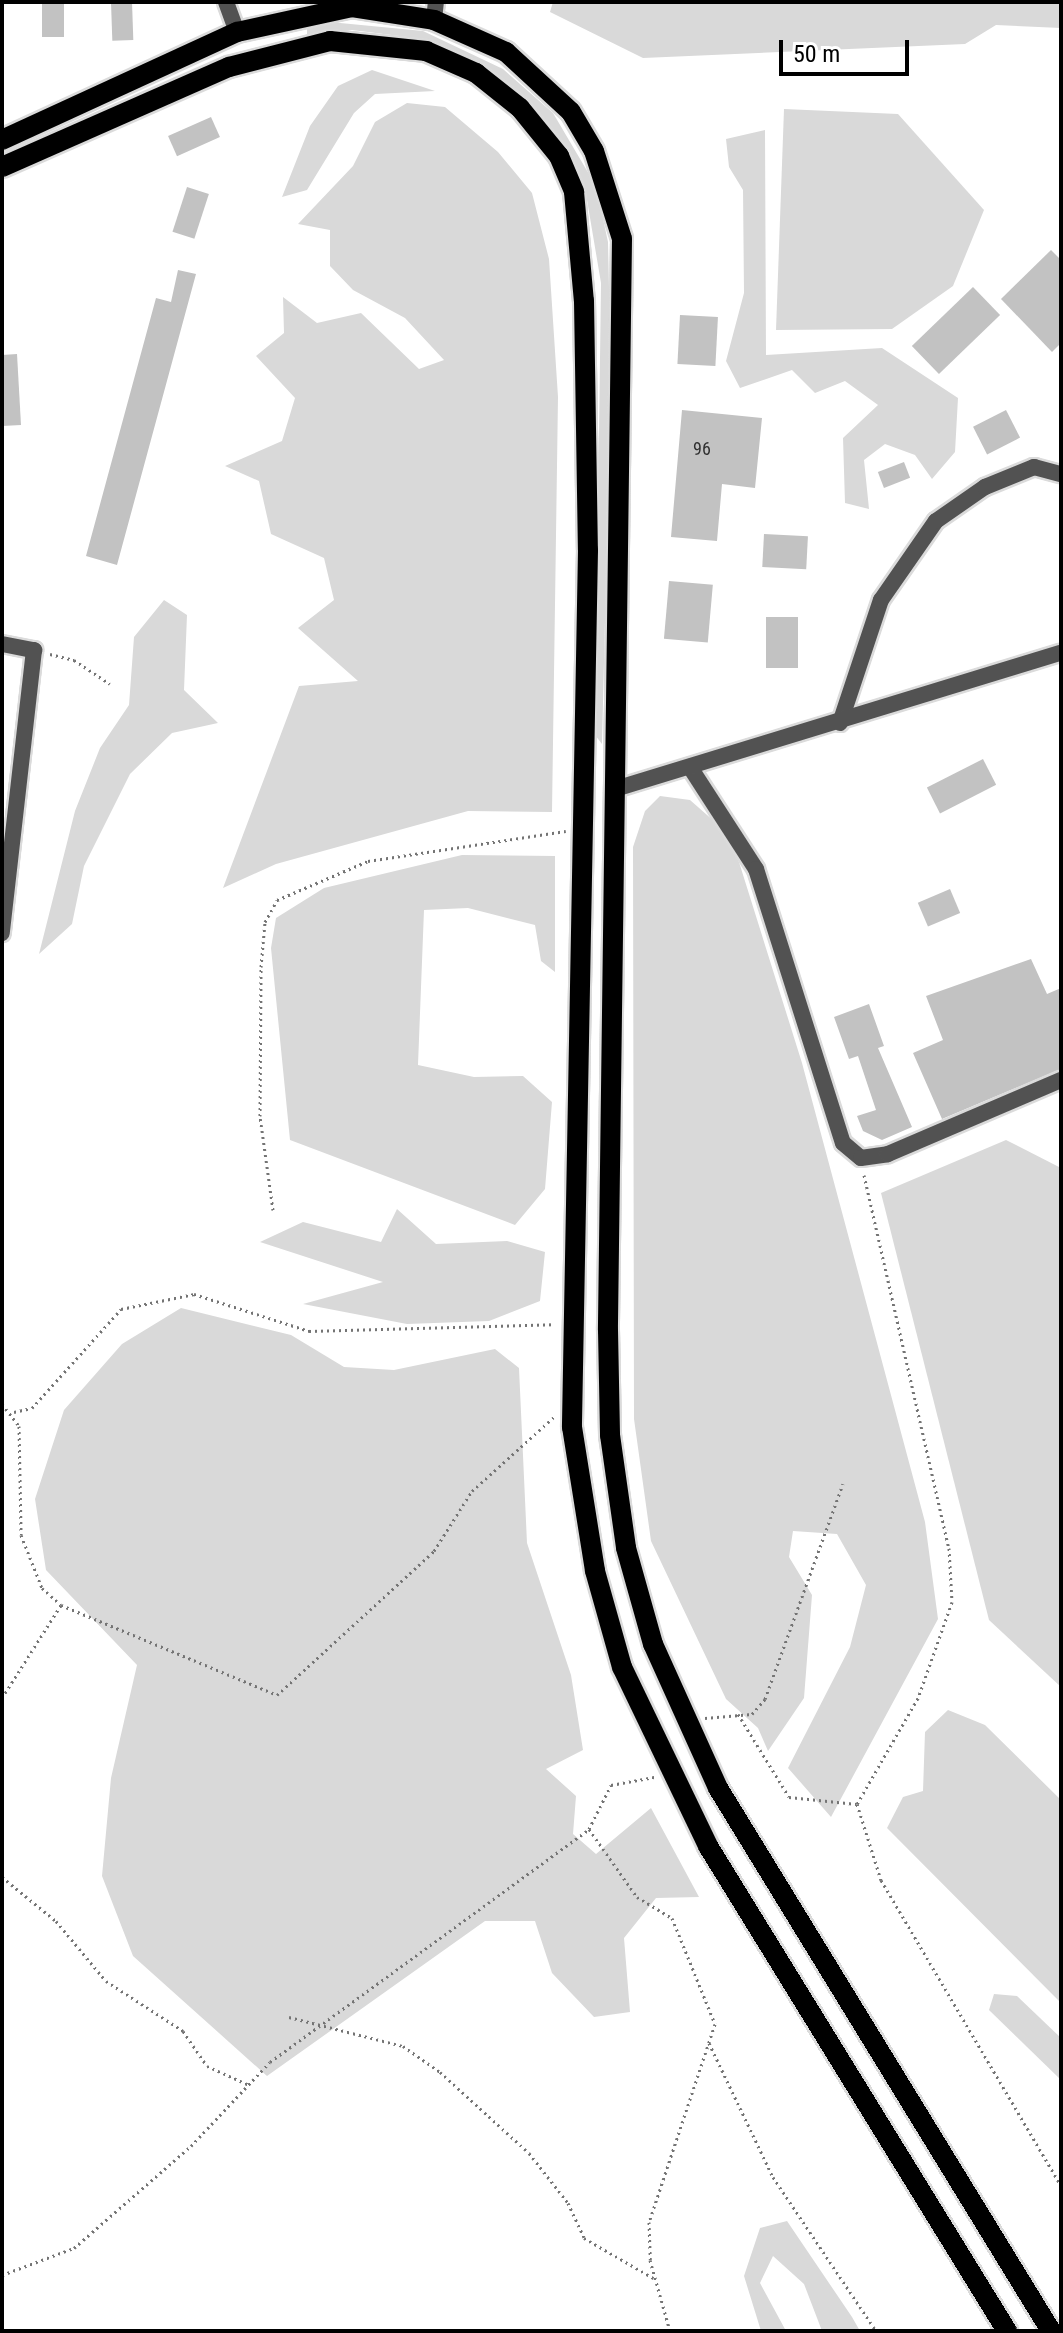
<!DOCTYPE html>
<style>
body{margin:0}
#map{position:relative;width:1063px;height:2333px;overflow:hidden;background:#fff;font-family:"Roboto Condensed",sans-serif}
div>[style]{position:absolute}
.green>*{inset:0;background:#d9d9d9}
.building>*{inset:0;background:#c2c2c2;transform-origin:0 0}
.path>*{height:3px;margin-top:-1.5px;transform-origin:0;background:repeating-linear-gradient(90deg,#747474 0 2px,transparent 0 6px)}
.roads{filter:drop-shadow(2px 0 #dbdbdb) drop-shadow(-2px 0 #dbdbdb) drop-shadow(0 2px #dbdbdb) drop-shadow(0 -2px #dbdbdb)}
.minor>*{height:16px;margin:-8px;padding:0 8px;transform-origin:8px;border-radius:8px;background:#525252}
.primary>*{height:20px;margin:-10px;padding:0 10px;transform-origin:10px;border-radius:10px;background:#000}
span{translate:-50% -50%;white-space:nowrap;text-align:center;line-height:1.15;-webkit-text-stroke:6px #fff;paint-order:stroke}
.number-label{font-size:18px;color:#303030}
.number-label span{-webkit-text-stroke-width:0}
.frame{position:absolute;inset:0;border:4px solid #000;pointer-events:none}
.scale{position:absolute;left:779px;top:40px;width:130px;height:36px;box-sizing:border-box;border:4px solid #000;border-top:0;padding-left:10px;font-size:24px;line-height:28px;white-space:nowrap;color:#000;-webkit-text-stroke:6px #fff;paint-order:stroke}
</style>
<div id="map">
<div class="green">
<div style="clip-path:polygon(553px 2px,1061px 2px,1061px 28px,996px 25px,965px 44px,643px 58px,550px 12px)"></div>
<div style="clip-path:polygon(330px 22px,423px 31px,503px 69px,553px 113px,596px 186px,608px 242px,611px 377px,602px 744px,595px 735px,601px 283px,586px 194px,560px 138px,494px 73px,415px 38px,352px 30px,307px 35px,307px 29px)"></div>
<div style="clip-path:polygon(372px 70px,435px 91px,375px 94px,354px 113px,307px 190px,282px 197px,310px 126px,338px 86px)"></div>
<div style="clip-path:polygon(407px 103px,445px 107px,498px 152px,532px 193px,549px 259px,558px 397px,552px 812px,468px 811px,276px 864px,223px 888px,299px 686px,358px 681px,298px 628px,334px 600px,324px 558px,271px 534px,259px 481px,225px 466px,282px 441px,295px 398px,256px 356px,284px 333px,283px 297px,317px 323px,361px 313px,419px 369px,444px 360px,405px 318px,353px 290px,330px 266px,330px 230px,298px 224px,353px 166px,375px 122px)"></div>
<div style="clip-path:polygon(784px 109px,898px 114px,984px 210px,953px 286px,892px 329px,776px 330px)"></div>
<div style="clip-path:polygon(765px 130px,766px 355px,882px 348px,958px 398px,955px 452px,932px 479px,915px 455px,885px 444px,864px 460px,869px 509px,845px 503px,843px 438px,878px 405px,845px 381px,815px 393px,792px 370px,740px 388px,726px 361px,744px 293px,743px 190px,729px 167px,726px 139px)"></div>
<div style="clip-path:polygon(164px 600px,187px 615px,184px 690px,218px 723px,172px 733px,130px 774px,84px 866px,72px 924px,39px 954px,75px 811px,100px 748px,129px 705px,134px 637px)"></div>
<div style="clip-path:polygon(660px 796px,690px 800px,715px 822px,739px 862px,802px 1063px,925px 1522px,938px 1619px,831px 1817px,788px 1768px,850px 1647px,866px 1585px,837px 1534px,793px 1531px,789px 1557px,812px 1595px,804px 1698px,768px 1751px,758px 1728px,726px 1699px,651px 1541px,634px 1419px,633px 847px,645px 811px)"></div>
<div style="clip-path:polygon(462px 855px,555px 856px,555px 972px,541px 961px,535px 925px,468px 908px,424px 910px,418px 1065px,474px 1077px,523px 1076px,552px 1102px,545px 1189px,515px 1225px,290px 1140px,271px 948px,276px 918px,324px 888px)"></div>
<div style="clip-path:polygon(1006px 1140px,1061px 1168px,1061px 1687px,989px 1620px,881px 1193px)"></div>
<div style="clip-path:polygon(397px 1209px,436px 1244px,507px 1241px,545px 1252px,540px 1301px,489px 1321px,407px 1324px,303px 1304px,383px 1282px,260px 1242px,303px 1222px,381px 1242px)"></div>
<div style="clip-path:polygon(181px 1308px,291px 1335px,344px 1367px,394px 1370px,495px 1349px,519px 1368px,527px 1543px,571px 1675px,583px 1750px,546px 1769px,576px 1796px,573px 1834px,596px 1854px,651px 1808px,699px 1897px,656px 1898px,624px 1938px,630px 2012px,594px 2017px,552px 1973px,535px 1921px,485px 1921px,267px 2076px,133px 1956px,102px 1876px,111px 1778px,137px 1665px,46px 1570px,35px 1499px,64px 1410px,122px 1344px)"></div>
<div style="clip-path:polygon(948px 1710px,985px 1725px,1061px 1800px,1061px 2003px,887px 1828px,903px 1797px,923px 1791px,925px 1732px)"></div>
<div style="clip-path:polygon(994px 1994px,1017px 1996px,1061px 2038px,1061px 2080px,989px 2010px)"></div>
<div style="clip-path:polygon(787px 2221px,852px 2317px,860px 2331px,822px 2331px,804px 2284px,773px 2256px,760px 2283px,786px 2331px,761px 2331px,744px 2276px,760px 2228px)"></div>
</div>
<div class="building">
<div style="left:42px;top:2px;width:22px;height:35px"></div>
<div style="left:132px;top:2px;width:38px;height:21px;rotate:88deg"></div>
<div style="left:211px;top:117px;width:22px;height:47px;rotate:66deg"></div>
<div style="left:187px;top:187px;width:23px;height:47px;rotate:18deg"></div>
<div style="clip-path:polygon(1051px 250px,1061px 260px,1061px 343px,1052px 352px,1001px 299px)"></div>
<div style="clip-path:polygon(178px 270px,196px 274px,117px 565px,86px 556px,156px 298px,171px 302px)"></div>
<div style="left:973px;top:287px;width:39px;height:85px;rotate:46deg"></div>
<div style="left:680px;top:315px;width:38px;height:49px;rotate:3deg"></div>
<div style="clip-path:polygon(17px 354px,21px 425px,2px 426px,2px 355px)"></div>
<div style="clip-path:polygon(682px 410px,762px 418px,755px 488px,722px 484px,717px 541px,671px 537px)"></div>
<div style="left:1006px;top:410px;width:31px;height:37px;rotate:63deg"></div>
<div style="left:904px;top:462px;width:17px;height:28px;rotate:69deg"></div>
<div style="left:764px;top:534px;width:44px;height:33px;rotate:3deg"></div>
<div style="left:669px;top:581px;width:44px;height:58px;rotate:5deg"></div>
<div style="left:766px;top:617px;width:32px;height:51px"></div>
<div style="left:983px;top:759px;width:29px;height:63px;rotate:63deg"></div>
<div style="left:950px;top:889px;width:26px;height:35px;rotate:67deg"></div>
<div style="clip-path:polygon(1031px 959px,1047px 994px,1061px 988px,1061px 1069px,942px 1119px,913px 1053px,943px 1040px,926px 996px)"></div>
<div style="clip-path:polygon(869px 1004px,884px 1046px,878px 1048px,912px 1127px,882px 1140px,863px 1131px,857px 1116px,876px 1110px,858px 1056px,849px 1059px,834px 1017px)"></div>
</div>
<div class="path">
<div style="left:50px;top:654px;width:25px;rotate:14deg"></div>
<div style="left:74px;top:660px;width:43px;rotate:33.7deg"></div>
<div style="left:864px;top:1175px;width:383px;rotate:77.2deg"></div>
<div style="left:949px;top:1548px;width:54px;rotate:86.8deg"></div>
<div style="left:952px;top:1602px;width:102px;rotate:109.5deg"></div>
<div style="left:918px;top:1698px;width:122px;rotate:119.9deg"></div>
<div style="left:857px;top:1804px;width:80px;rotate:72.5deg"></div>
<div style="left:881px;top:1880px;width:355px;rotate:59.5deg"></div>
<div style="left:273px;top:1210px;width:95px;rotate:-97.9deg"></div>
<div style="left:260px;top:1116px;width:149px;rotate:-89.6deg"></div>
<div style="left:261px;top:967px;width:45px;rotate:-84.9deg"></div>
<div style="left:265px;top:922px;width:25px;rotate:-61deg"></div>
<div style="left:277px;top:900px;width:99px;rotate:-23.2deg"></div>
<div style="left:368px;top:861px;width:200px;rotate:-8.6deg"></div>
<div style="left:2px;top:1404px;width:28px;rotate:52deg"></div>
<div style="left:19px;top:1426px;width:109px;rotate:88.9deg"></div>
<div style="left:21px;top:1535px;width:57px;rotate:68.4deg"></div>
<div style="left:42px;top:1588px;width:25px;rotate:42deg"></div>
<div style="left:61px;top:1605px;width:234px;rotate:22.6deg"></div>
<div style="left:277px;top:1695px;width:213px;rotate:-42.5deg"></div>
<div style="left:434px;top:1551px;width:71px;rotate:-57.7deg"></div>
<div style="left:472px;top:1491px;width:110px;rotate:-42.1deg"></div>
<div style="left:14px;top:1412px;width:18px;rotate:-13deg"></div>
<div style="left:32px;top:1408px;width:133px;rotate:-48deg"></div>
<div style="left:121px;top:1309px;width:75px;rotate:-11.6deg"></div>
<div style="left:194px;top:1294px;width:121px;rotate:17.8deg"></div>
<div style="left:309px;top:1331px;width:245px;rotate:-1.6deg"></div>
<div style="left:2px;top:1698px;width:110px;rotate:-57.6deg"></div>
<div style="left:738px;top:1714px;width:97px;rotate:58.4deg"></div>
<div style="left:789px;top:1797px;width:68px;rotate:5.9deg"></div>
<div style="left:705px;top:1718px;width:47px;rotate:-4.9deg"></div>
<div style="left:752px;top:1714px;width:20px;rotate:-49deg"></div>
<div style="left:765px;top:1699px;width:229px;rotate:-70.1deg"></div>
<div style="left:589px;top:1829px;width:83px;rotate:54.8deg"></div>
<div style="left:637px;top:1897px;width:41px;rotate:31deg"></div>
<div style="left:672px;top:1918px;width:114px;rotate:67.9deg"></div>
<div style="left:715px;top:2024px;width:209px;rotate:108.4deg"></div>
<div style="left:649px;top:2222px;width:38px;rotate:88deg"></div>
<div style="left:650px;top:2260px;width:74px;rotate:74.3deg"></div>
<div style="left:2px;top:1877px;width:70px;rotate:39.2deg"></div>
<div style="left:56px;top:1921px;width:78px;rotate:50.2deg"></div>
<div style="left:106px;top:1981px;width:92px;rotate:33deg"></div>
<div style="left:183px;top:2031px;width:42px;rotate:55.6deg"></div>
<div style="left:207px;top:2066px;width:46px;rotate:24.3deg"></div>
<div style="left:289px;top:2017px;width:118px;rotate:14.3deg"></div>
<div style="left:403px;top:2046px;width:45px;rotate:35.1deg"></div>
<div style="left:440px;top:2072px;width:120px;rotate:42.3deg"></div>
<div style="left:529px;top:2153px;width:63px;rotate:52deg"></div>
<div style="left:568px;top:2203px;width:38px;rotate:65deg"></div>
<div style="left:584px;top:2238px;width:82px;rotate:30deg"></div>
<div style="left:709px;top:2043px;width:148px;rotate:64.5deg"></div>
<div style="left:773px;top:2177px;width:185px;rotate:56.2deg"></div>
<div style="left:2px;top:2275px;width:77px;rotate:-20.6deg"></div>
<div style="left:74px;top:2248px;width:155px;rotate:-41.1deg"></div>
<div style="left:191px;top:2146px;width:115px;rotate:-46.8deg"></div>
<div style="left:270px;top:2062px;width:395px;rotate:-36.1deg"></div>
<div style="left:589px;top:1829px;width:49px;rotate:-63.4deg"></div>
<div style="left:611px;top:1785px;width:44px;rotate:-10.5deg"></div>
</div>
<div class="roads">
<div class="minor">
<div style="left:226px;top:2px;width:32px;rotate:70deg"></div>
<div style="left:434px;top:20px;width:18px;rotate:-84deg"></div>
<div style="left:2px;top:644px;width:33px;rotate:11deg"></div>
<div style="left:34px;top:650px;width:285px;rotate:96.5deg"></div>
<div style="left:840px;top:723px;width:130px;rotate:-71.6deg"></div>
<div style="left:881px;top:600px;width:96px;rotate:-55.2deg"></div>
<div style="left:936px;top:521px;width:60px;rotate:-34.8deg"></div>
<div style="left:985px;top:487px;width:53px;rotate:-22.2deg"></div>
<div style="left:1034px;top:467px;width:28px;rotate:15deg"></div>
<div style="left:690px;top:767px;width:121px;rotate:57.1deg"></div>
<div style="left:756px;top:869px;width:287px;rotate:72.4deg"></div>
<div style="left:843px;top:1143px;width:23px;rotate:40deg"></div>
<div style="left:861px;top:1158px;width:27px;rotate:-8deg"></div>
<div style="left:888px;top:1154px;width:188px;rotate:-23.2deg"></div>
<div style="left:615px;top:789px;width:466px;rotate:-17deg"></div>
</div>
<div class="primary">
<div style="left:2px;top:140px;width:259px;rotate:-24.7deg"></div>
<div style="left:237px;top:32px;width:118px;rotate:-12.3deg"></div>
<div style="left:352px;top:7px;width:83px;rotate:9deg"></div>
<div style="left:434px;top:20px;width:79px;rotate:24deg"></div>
<div style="left:506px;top:52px;width:88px;rotate:42.7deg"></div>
<div style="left:571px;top:112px;width:45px;rotate:59.5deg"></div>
<div style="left:594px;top:151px;width:92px;rotate:72.3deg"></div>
<div style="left:622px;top:239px;width:1091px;rotate:90.74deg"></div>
<div style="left:608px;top:1330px;width:105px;rotate:88.9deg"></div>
<div style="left:610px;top:1435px;width:114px;rotate:81.9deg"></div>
<div style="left:626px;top:1548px;width:100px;rotate:74.3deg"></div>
<div style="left:653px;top:1644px;width:158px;rotate:65.7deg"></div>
<div style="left:718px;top:1788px;width:637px;rotate:58.48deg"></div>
<div style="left:2px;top:167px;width:248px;rotate:-23.8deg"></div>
<div style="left:229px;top:67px;width:104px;rotate:-14.4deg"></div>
<div style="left:330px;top:41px;width:97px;rotate:5.9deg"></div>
<div style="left:426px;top:51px;width:55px;rotate:23.7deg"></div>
<div style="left:476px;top:73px;width:56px;rotate:38.5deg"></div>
<div style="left:520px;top:108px;width:62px;rotate:50.9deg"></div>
<div style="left:559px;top:156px;width:39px;rotate:67deg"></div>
<div style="left:574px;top:192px;width:109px;rotate:84.8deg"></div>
<div style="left:584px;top:301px;width:249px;rotate:89.1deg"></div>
<div style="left:588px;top:550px;width:877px;rotate:91.05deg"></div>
<div style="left:572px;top:1427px;width:146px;rotate:80.9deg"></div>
<div style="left:595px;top:1571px;width:100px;rotate:74.3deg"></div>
<div style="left:622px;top:1667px;width:199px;rotate:64.3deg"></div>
<div style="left:708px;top:1846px;width:570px;rotate:58.35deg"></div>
</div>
</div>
<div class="number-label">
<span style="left:702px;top:449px">96</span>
</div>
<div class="frame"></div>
<div class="scale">50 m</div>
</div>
